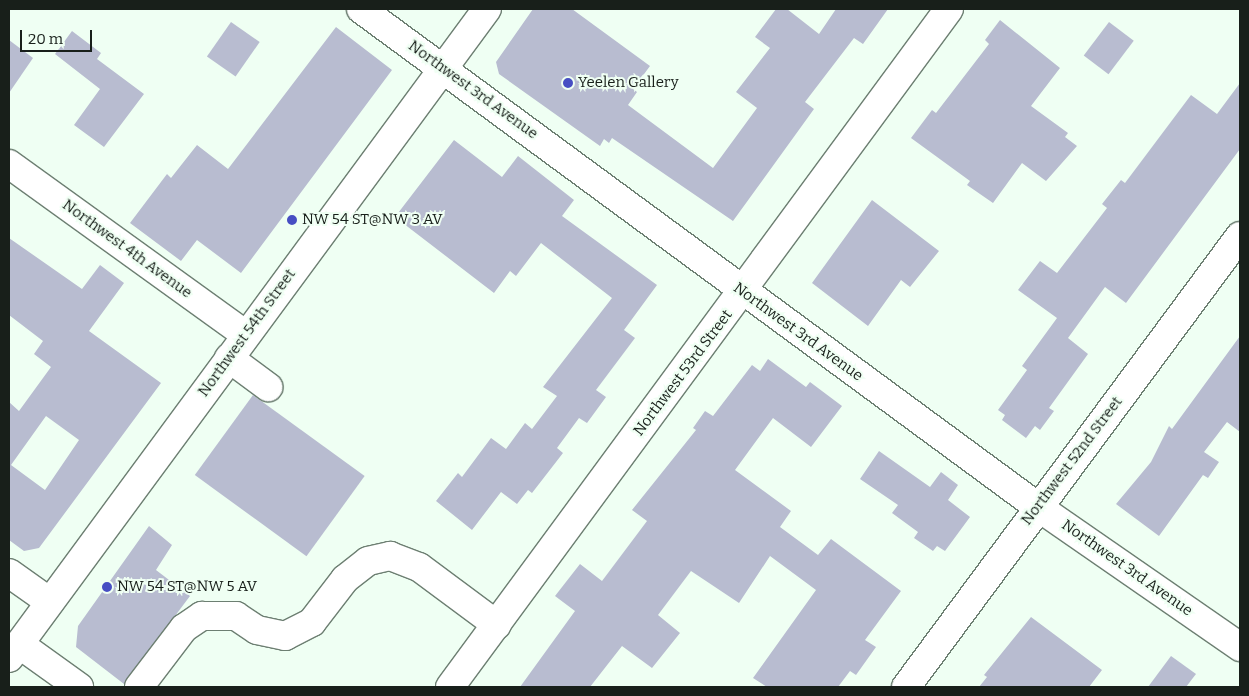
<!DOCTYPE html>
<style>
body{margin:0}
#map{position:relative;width:1249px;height:696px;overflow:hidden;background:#effff3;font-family:Bitter,serif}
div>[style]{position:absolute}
.building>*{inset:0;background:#b8bcd0;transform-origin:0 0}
.roads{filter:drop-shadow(1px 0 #6d7f72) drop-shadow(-1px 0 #6d7f72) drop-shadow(0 1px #6d7f72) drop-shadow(0 -1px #6d7f72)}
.minor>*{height:28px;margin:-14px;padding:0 14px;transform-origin:14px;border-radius:14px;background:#fff}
.major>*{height:28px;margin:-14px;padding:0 14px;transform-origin:14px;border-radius:14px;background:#fff}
.dots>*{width:14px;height:14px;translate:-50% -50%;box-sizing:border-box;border:2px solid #effff3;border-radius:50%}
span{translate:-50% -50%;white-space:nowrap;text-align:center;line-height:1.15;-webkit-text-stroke:4px #effff3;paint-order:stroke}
.poi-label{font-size:15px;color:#181f1a}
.left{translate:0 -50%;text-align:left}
.street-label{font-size:15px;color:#181f1a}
.frame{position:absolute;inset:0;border:10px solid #181f1a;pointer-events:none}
.scale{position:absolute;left:20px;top:30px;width:72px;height:22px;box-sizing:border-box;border:2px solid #181f1a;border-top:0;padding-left:6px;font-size:15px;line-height:18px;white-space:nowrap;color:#181f1a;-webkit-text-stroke:4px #effff3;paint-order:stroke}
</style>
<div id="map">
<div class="building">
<div style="clip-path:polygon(533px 9px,572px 9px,650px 66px,633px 89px,637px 92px,628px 105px,713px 168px,757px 108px,736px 92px,770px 48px,755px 37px,776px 9px,787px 9px,819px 34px,836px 9px,888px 9px,863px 44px,854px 38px,805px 102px,814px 109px,733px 221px,612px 138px,609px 143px,604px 139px,600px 146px,499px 74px,496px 62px)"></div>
<div style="clip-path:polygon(1000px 20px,1060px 68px,1031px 106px,1068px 133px,1065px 137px,1077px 146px,1046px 181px,1022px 163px,993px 203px,967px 185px,970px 181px,911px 138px,932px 110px,936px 113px,989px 44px,985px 40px)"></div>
<div style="left:231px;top:22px;width:35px;height:42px;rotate:35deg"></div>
<div style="left:1109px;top:22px;width:31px;height:42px;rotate:37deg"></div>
<div style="clip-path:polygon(336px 27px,392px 70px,241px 273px,197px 240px,181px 261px,130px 223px,167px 174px,171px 178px,197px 145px,228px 169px)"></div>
<div style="clip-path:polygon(72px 31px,101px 53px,97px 59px,144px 94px,104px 147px,74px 125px,100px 89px,55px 54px)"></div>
<div style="clip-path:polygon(9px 40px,33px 58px,9px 93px)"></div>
<div style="clip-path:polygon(1240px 83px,1240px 149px,1126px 303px,1105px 287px,1068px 338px,1088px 354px,1049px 408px,1054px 411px,1040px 430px,1035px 426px,1026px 438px,1002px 420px,1005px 415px,998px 410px,1027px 370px,1022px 366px,1057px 318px,1018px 290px,1040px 261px,1057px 273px,1107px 208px,1102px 204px,1121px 180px,1125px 183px,1191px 95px,1217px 114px)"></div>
<div style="clip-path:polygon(454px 140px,502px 177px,518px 156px,574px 200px,562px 216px,657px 285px,624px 330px,635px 338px,596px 390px,606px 397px,587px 423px,579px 418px,557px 448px,563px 453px,532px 493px,528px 490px,517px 504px,501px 492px,472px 530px,436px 501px,458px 473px,462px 477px,491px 438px,506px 449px,525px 423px,532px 429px,557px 396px,543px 387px,612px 298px,541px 243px,516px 276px,510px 271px,494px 293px,395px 217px)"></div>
<div style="clip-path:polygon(872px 200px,939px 251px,910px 287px,901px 280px,868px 326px,812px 283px)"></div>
<div style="clip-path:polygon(evenodd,9px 238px,82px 289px,100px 265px,124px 283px,89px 331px,161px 383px,39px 548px,24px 551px,9px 540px,9px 402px,19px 411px,51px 367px,34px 354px,43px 341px,9px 315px,9px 238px,46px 416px,79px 440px,45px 490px,11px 465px,46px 416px)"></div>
<div style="clip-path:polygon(1240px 336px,1240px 432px,1227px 422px,1204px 452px,1219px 462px,1208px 478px,1203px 475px,1159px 536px,1116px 504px,1151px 462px,1169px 426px,1172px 429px)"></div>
<div style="clip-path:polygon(768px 359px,806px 387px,810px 382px,842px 406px,811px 447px,773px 418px,735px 470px,791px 511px,780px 527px,818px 555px,831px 539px,901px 591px,865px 640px,876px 647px,856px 675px,850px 671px,838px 687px,767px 687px,753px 678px,816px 590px,770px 556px,739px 603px,691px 571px,658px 615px,680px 633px,652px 668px,622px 646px,590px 687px,520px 687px,575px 611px,555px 596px,580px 564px,602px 581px,647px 521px,632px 510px,696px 430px,693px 428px,705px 411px,713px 416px,752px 365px,760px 371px)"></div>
<div style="left:253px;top:395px;width:138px;height:99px;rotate:36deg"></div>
<div style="clip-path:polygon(879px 451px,930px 487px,941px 472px,958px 485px,948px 500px,970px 517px,945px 551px,937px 546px,933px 551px,914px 538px,918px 532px,892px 513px,898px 505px,860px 479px)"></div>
<div style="clip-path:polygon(149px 526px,172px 545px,156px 570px,190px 596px,124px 684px,76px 647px,78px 626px)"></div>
<div style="clip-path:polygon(1031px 617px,1102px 670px,1089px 687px,979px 687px,987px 677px,984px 675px)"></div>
<div style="clip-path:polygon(1171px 656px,1196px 674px,1186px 687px,1148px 687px)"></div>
</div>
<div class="roads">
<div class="minor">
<div style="left:361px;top:9px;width:840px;rotate:36.34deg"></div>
<div style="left:1038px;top:507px;width:246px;rotate:34.7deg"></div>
<div style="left:9px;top:164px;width:292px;rotate:35.8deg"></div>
<div style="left:229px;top:358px;width:49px;rotate:36.6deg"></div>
<div style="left:9px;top:573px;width:50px;rotate:35.3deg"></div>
<div style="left:19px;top:644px;width:74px;rotate:35.6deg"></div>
<div style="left:139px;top:687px;width:74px;rotate:-52.7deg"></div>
<div style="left:184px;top:628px;width:22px;rotate:-34deg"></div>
<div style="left:202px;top:616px;width:34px"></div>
<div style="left:236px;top:616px;width:25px;rotate:34deg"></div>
<div style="left:257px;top:630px;width:29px;rotate:12deg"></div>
<div style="left:285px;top:636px;width:30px;rotate:-27deg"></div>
<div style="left:312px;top:622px;width:54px;rotate:-52.5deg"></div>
<div style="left:345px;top:579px;width:29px;rotate:-38deg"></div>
<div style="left:368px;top:561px;width:23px;rotate:-13deg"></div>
<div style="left:390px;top:556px;width:31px;rotate:21deg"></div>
<div style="left:419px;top:567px;width:97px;rotate:36.6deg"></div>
<div style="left:450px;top:687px;width:842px;rotate:-53.65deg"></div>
<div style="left:906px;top:687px;width:561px;rotate:-53.48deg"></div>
</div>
<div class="major">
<div style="left:9px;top:658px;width:806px;rotate:-53.63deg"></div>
</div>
</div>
<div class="dots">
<div style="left:568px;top:83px;background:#474ec3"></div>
<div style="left:292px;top:220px;background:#474ec3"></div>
<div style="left:107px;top:587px;background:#474ec3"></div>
</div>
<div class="poi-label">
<span class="left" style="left:578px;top:83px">Yeelen Gallery</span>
<span class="left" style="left:302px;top:220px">NW 54 ST@NW 3 AV</span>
<span class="left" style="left:117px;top:587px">NW 54 ST@NW 5 AV</span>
</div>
<div class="street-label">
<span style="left:473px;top:90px;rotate:36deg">Northwest 3rd Avenue</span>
<span style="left:127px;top:249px;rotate:36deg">Northwest 4th Avenue</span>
<span style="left:798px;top:332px;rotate:36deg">Northwest 3rd Avenue</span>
<span style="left:247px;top:333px;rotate:-54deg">Northwest 54th Street</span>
<span style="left:683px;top:373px;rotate:-53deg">Northwest 53rd Street</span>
<span style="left:1072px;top:461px;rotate:-53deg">Northwest 52nd Street</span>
<span style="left:1127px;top:568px;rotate:35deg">Northwest 3rd Avenue</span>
</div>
<div class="frame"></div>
<div class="scale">20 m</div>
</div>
